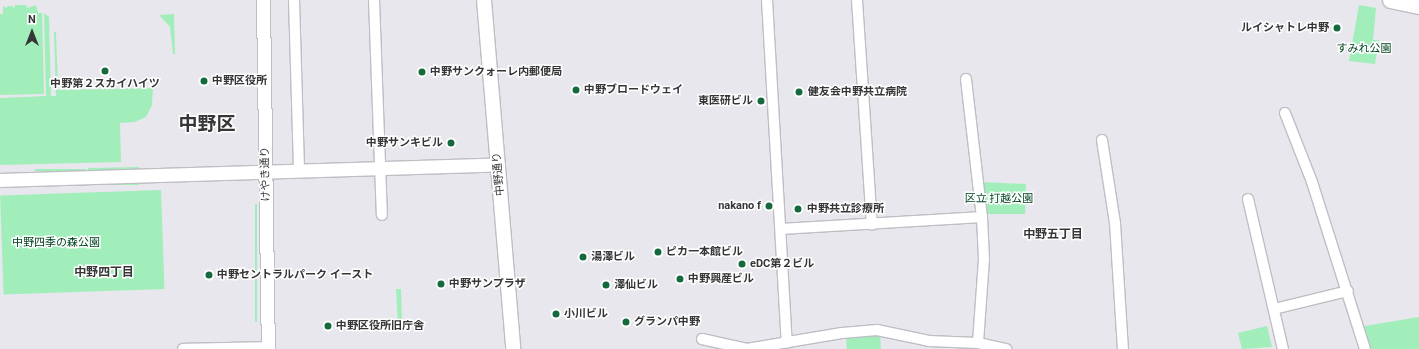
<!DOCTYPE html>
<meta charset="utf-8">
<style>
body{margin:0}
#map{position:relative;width:1419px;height:349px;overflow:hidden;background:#e7e7ed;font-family:Roboto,"Noto Sans JP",sans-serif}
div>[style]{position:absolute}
.green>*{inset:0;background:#a2eeba;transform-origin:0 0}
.roads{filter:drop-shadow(1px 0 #bebec4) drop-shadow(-1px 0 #bebec4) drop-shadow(0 1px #bebec4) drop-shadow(0 -1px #bebec4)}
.minor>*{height:10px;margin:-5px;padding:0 5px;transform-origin:5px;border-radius:5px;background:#fff}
.tertiary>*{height:13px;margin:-6.5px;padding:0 6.5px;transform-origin:6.5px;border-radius:6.5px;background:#fff}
.secondary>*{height:14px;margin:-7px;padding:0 7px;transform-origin:7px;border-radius:7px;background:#fff}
.primary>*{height:16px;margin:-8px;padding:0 8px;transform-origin:8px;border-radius:8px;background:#fff}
.dots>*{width:11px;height:11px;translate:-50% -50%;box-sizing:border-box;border:2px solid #fff;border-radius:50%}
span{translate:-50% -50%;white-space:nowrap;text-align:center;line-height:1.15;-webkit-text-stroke:3px #fff;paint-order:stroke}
.poi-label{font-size:11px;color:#363639;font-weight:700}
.right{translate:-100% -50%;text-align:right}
.left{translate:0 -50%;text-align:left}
.park-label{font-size:11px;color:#004321}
.street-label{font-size:11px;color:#363639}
.neighbourhood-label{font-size:12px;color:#363639;font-weight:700}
.town-label{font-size:19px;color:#363639;font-weight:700}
.north{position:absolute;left:12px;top:12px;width:40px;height:40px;-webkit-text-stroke:3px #fff;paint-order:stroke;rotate:0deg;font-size:11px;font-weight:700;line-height:16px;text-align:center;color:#363639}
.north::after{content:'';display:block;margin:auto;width:14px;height:18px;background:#363639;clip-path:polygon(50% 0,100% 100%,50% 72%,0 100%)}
</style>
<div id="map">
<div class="green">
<div style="clip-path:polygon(15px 5px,26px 5px,27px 8px,36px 5px,38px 13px,42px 13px,44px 94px,0 95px,0 14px,3px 14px,3px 6px,7px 8px,7px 6px,12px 6px,14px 8px)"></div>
<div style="clip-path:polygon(1359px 5px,1376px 8px,1373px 40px,1379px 40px,1375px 64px,1349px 61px)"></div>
<div style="clip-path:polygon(44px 13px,49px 17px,51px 96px,56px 96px,54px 32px,56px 32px,58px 90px,153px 88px,152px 105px,146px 117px,135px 122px,120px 123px,121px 162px,0 165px,0 98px,46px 96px)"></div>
<div style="clip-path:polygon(174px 14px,175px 54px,173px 54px,170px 27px,159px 15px)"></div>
<div style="clip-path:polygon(139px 167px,139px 169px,88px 171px,88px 168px)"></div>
<div style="left:86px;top:169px;width:2px;height:51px;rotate:90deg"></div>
<div style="clip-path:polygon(981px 182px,1026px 184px,1025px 214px,984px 214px)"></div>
<div style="left:139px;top:183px;width:2px;height:51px;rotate:90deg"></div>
<div style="left:86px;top:184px;width:2px;height:51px;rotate:90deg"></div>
<div style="left:161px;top:190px;width:99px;height:161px;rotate:88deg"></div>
<div style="left:255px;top:204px;width:2px;height:118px"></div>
<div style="clip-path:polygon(396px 289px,401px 289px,402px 323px,398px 323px)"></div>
<div style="clip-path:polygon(1419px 317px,1419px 349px,1366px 349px,1359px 327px)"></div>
<div style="clip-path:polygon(1267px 326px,1272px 347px,1242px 349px,1238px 333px)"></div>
<div style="left:880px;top:335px;width:14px;height:34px;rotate:86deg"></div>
</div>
<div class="roads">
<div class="minor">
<div style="left:294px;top:0;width:172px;rotate:88.3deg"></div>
<div style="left:374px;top:0;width:215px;rotate:87.9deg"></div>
<div style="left:767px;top:0;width:343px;rotate:86.7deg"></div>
<div style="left:857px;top:0;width:225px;rotate:86.2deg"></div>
<div style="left:966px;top:79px;width:139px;rotate:83.4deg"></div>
<div style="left:982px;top:217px;width:42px;rotate:87.3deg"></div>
<div style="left:984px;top:259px;width:84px;rotate:94.1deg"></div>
<div style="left:1285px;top:113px;width:74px;rotate:68.6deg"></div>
<div style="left:1312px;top:182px;width:175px;rotate:72.4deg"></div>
<div style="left:1102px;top:140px;width:84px;rotate:81.1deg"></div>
<div style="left:1115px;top:223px;width:126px;rotate:86.4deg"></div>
<div style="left:1248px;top:199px;width:154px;rotate:76.9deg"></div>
<div style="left:781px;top:229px;width:201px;rotate:-3.4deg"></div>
<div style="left:1274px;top:309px;width:76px;rotate:-13.7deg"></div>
<div style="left:702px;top:339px;width:46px;rotate:12.5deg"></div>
<div style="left:747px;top:349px;width:96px;rotate:-9.6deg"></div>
<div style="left:842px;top:333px;width:35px;rotate:-5deg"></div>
<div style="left:877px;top:330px;width:53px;rotate:11.9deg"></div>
<div style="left:929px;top:341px;width:49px;rotate:2.3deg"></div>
<div style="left:978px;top:343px;width:29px;rotate:12deg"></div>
<div style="left:183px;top:349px;width:85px;rotate:-1.3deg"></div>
</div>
<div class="tertiary">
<div style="left:263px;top:0;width:349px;rotate:89.2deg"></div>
<div style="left:0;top:180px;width:498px;rotate:-1.8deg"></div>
</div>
<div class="secondary">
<div style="left:484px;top:0;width:350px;rotate:85.2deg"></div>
</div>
<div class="primary">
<div style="left:1391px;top:0;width:29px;rotate:12deg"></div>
</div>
</div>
<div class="dots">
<div style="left:1337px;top:28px;background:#146a3c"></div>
<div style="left:105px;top:71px;background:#146a3c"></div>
<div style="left:422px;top:72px;background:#146a3c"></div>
<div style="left:204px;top:81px;background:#146a3c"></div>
<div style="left:576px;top:90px;background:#146a3c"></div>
<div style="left:799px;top:92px;background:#146a3c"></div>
<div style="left:761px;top:101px;background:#146a3c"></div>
<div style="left:451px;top:143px;background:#146a3c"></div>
<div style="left:769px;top:206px;background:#146a3c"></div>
<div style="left:798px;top:209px;background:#146a3c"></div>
<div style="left:658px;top:252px;background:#146a3c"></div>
<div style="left:583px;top:257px;background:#146a3c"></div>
<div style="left:742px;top:264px;background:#146a3c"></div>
<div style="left:209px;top:275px;background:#146a3c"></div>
<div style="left:680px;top:279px;background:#146a3c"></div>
<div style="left:441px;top:284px;background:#146a3c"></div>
<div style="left:606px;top:285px;background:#146a3c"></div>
<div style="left:556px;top:314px;background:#146a3c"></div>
<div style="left:626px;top:322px;background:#146a3c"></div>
<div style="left:328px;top:326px;background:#146a3c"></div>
</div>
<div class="poi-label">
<span class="right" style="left:1329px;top:28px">ルイシャトレ中野</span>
<span class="left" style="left:430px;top:72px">中野サンクォーレ内郵便局</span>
<span class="left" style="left:212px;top:81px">中野区役所</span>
<span style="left:105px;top:84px">中野第２スカイハイツ</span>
<span class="left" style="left:584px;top:90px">中野ブロードウェイ</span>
<span class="left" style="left:808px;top:92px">健友会中野共立病院</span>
<span class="right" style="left:753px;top:101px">東医研ビル</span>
<span class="right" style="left:443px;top:143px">中野サンキビル</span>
<span class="right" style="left:761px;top:206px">nakano f</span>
<span class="left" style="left:807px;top:209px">中野共立診療所</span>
<span class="left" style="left:666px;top:252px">ピカ一本館ビル</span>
<span class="left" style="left:591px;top:257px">湯澤ビル</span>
<span class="left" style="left:750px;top:264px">eDC第２ビル</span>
<span class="left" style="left:217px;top:275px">中野セントラルパーク イースト</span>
<span class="left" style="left:688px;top:279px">中野興産ビル</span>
<span class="left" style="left:449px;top:284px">中野サンプラザ</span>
<span class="left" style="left:614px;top:285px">澤仙ビル</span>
<span class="left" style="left:564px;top:314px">小川ビル</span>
<span class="left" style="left:634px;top:322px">グランパ中野</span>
<span class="left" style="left:336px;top:326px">中野区役所旧庁舎</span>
</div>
<div class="park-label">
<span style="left:1364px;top:49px">すみれ公園</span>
<span style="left:999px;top:199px">区立 打越公園</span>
<span style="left:56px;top:243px">中野四季の森公園</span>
</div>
<div class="street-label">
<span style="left:266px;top:174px;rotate:-91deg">けやき通り</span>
<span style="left:499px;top:174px;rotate:-95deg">中野通り</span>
</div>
<div class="neighbourhood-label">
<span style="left:1053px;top:235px">中野五丁目</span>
<span style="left:104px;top:273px">中野四丁目</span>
</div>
<div class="town-label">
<span style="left:207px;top:124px">中野区</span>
</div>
<div class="north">N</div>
</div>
